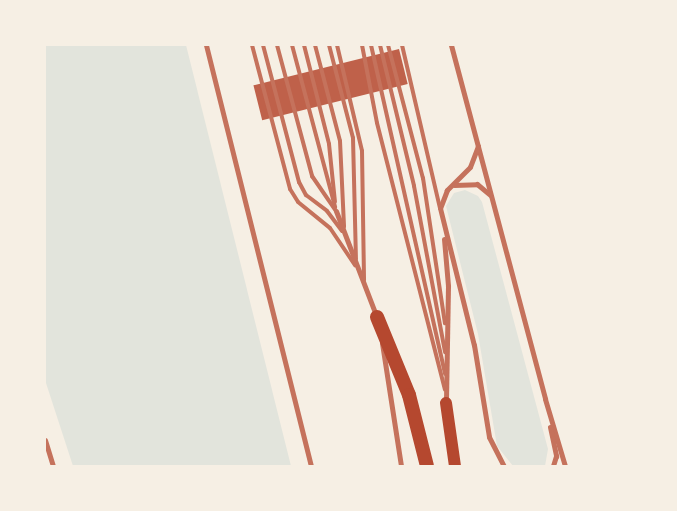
<!DOCTYPE html>
<style>
body{margin:0}
#map{position:relative;width:677px;height:511px;overflow:hidden;background:#f6efe4;font-family:"DM Sans",sans-serif}
div>[style]{position:absolute}
.green>*{inset:0;background:#e2e4dc}
.building>*{inset:0;background:#bf614a;transform-origin:0 0}
.service>*{height:4px;margin:-2px;padding:0 2px;transform-origin:2px;border-radius:2px;background:#c5725c}
.minor>*{height:5px;margin:-2.5px;padding:0 2.5px;transform-origin:2.5px;border-radius:2.5px;background:#c5725c}
.trunk>*{height:12px;margin:-6px;padding:0 6px;transform-origin:6px;border-radius:6px;background:#b5482f}
.motorway>*{height:14px;margin:-7px;padding:0 7px;transform-origin:7px;border-radius:7px;background:#b5482f}
span{translate:-50% -50%;white-space:nowrap;text-align:center;line-height:1.15;-webkit-text-stroke:5px #f6efe4;paint-order:stroke}
.frame{position:absolute;inset:0;border:46px solid #f6efe4;pointer-events:none}
</style>
<div id="map">
<div class="green">
<div style="clip-path:polygon(45px 45px,186px 45px,291px 466px,73px 466px,45px 380px)"></div>
<div style="clip-path:polygon(465px 190px,478px 196px,482px 202px,548px 449px,545px 466px,513px 466px,497px 446px,478px 334px,446px 206px,454px 193px)"></div>
</div>
<div class="building">
<div style="left:399px;top:49px;width:36px;height:150px;rotate:76deg"></div>
</div>
<div class="service">
<div style="left:252px;top:45px;width:149px;rotate:75.2deg"></div>
<div style="left:290px;top:189px;width:15px;rotate:58deg"></div>
<div style="left:298px;top:202px;width:41px;rotate:39.1deg"></div>
<div style="left:330px;top:228px;width:45px;rotate:56deg"></div>
<div style="left:263px;top:45px;width:142px;rotate:75.3deg"></div>
<div style="left:299px;top:182px;width:15px;rotate:62deg"></div>
<div style="left:306px;top:195px;width:26px;rotate:37deg"></div>
<div style="left:327px;top:211px;width:25px;rotate:53deg"></div>
<div style="left:277px;top:45px;width:136px;rotate:75deg"></div>
<div style="left:312px;top:176px;width:42px;rotate:55.6deg"></div>
<div style="left:292px;top:45px;width:168px;rotate:75.1deg"></div>
<div style="left:304px;top:45px;width:102px;rotate:75.8deg"></div>
<div style="left:329px;top:144px;width:58px;rotate:84.1deg"></div>
<div style="left:315px;top:45px;width:99px;rotate:75.4deg"></div>
<div style="left:340px;top:141px;width:86px;rotate:87.3deg"></div>
<div style="left:329px;top:45px;width:96px;rotate:75.5deg"></div>
<div style="left:353px;top:138px;width:121px;rotate:88.6deg"></div>
<div style="left:337px;top:45px;width:109px;rotate:76.7deg"></div>
<div style="left:362px;top:151px;width:129px;rotate:89.1deg"></div>
<div style="left:362px;top:45px;width:79px;rotate:79.1deg"></div>
<div style="left:377px;top:123px;width:275px;rotate:75.7deg"></div>
<div style="left:371px;top:45px;width:337px;rotate:77.3deg"></div>
<div style="left:380px;top:45px;width:145px;rotate:76.4deg"></div>
<div style="left:414px;top:186px;width:169px;rotate:79.4deg"></div>
<div style="left:388px;top:45px;width:138px;rotate:75.3deg"></div>
<div style="left:423px;top:178px;width:147px;rotate:81.4deg"></div>
<div style="left:402px;top:45px;width:167px;rotate:76.9deg"></div>
</div>
<div class="minor">
<div style="left:206px;top:45px;width:434px;rotate:76deg"></div>
<div style="left:451px;top:45px;width:366px;rotate:75.1deg"></div>
<div style="left:545px;top:399px;width:70px;rotate:73.4deg"></div>
<div style="left:478px;top:146px;width:22px;rotate:111deg"></div>
<div style="left:470px;top:167px;width:33px;rotate:135deg"></div>
<div style="left:447px;top:190px;width:19px;rotate:111deg"></div>
<div style="left:440px;top:208px;width:141px;rotate:76.1deg"></div>
<div style="left:474px;top:345px;width:93px;rotate:80.7deg"></div>
<div style="left:489px;top:437px;width:33px;rotate:63deg"></div>
<div style="left:454px;top:185px;width:23px;rotate:-2deg"></div>
<div style="left:477px;top:184px;width:17px;rotate:40deg"></div>
<div style="left:336px;top:211px;width:111px;rotate:69deg"></div>
<div style="left:444px;top:239px;width:47px;rotate:85.1deg"></div>
<div style="left:448px;top:286px;width:117px;rotate:91deg"></div>
<div style="left:382px;top:343px;width:124px;rotate:81.2deg"></div>
<div style="left:550px;top:427px;width:30px;rotate:78deg"></div>
<div style="left:556px;top:456px;width:10px;rotate:107deg"></div>
<div style="left:45px;top:440px;width:27px;rotate:73deg"></div>
</div>
<div class="trunk">
<div style="left:446px;top:403px;width:64px;rotate:81.9deg"></div>
</div>
<div class="motorway">
<div style="left:377px;top:317px;width:84px;rotate:67.7deg"></div>
<div style="left:409px;top:395px;width:73px;rotate:75.8deg"></div>
</div>
<div class="frame"></div>
</div>
